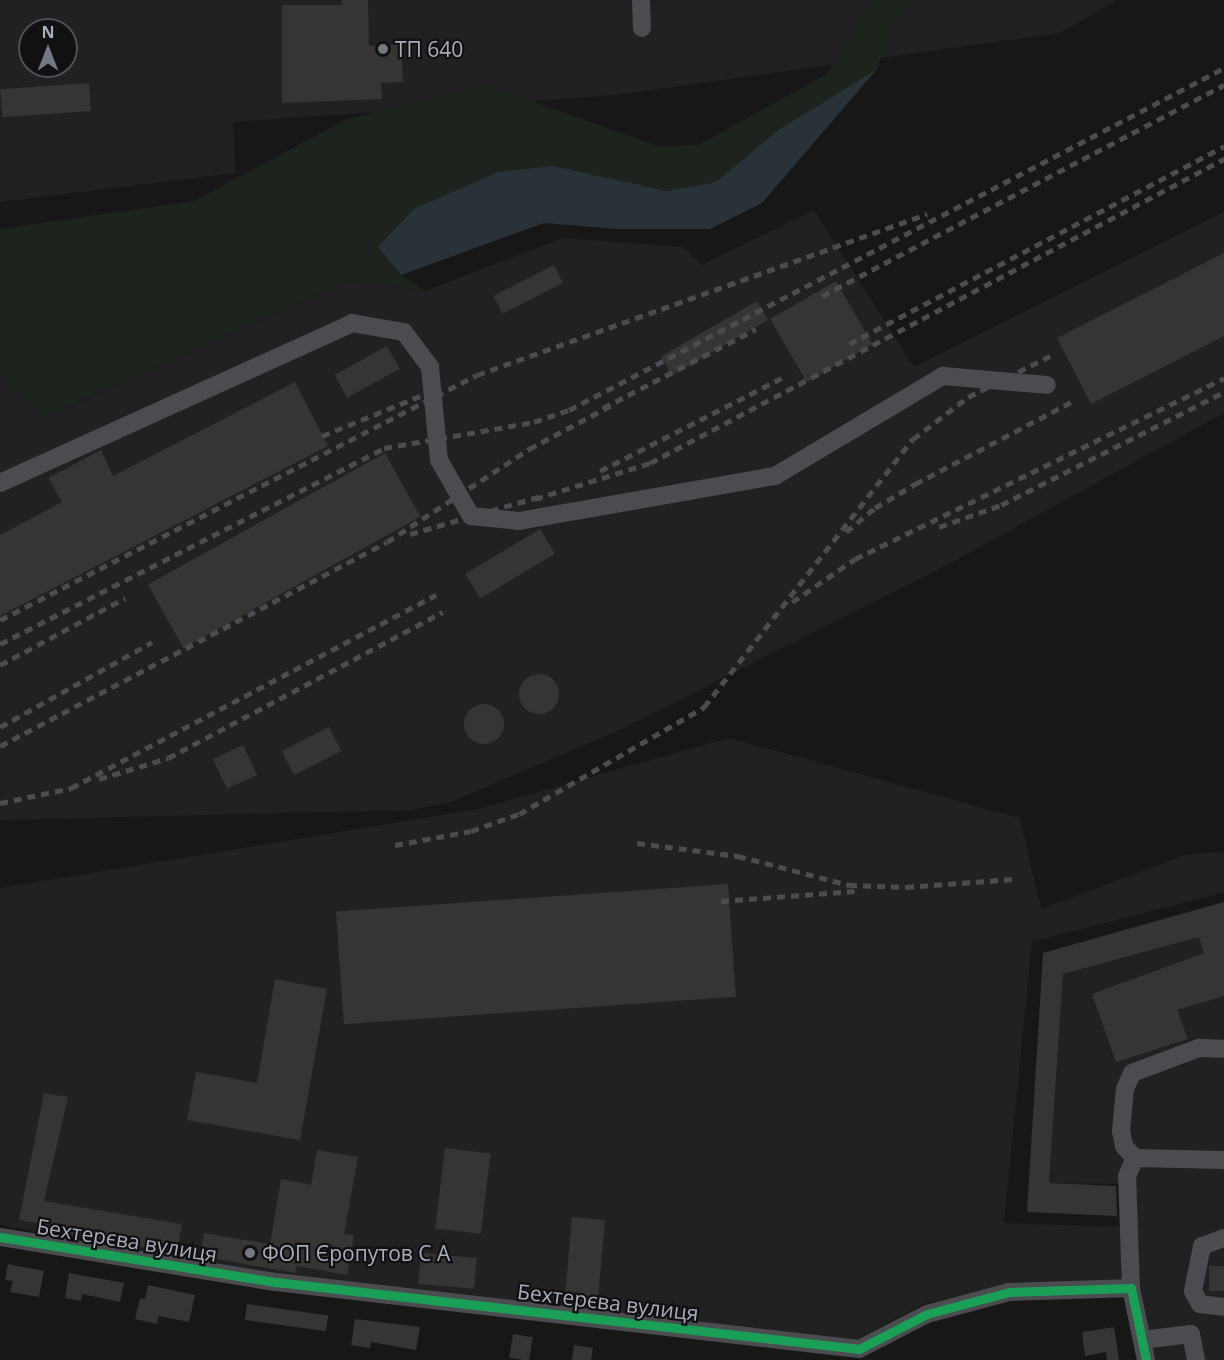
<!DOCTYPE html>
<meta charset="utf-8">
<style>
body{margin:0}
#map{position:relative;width:1224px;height:1360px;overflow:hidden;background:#171717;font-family:"Open Sans",sans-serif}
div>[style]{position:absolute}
.built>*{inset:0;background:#212123}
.green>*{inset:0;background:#1d241e}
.water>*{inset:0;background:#2a3239}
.building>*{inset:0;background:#353536;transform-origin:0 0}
.round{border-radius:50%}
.minor>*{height:18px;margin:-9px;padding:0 9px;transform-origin:9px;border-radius:9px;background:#4b4c50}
.rail>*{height:4.5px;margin-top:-2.25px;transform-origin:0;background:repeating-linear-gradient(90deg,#4b4c4f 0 8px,transparent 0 14px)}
.cycleway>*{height:9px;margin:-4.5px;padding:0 4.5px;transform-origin:4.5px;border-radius:4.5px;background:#1a9f57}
.dots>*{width:16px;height:16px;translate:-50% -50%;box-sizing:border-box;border:3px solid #111113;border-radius:50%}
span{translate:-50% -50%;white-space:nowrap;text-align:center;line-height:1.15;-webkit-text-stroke:4.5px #111113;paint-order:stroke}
.poi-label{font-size:21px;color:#a8adb8}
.left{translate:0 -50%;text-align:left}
.street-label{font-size:21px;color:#a8adb8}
.north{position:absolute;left:18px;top:18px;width:60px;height:60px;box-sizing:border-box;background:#111113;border:2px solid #4d4f55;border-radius:50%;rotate:0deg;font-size:16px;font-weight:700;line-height:24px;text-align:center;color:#a8adb8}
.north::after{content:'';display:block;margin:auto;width:21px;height:27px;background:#757880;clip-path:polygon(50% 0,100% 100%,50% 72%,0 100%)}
</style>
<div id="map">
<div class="built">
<div style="clip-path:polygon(evenodd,0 0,1117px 0,1060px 33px,616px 95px,233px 122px,235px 173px,0 202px,0 0,30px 30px,66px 30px,66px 66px,30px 66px,30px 30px)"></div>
<div style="clip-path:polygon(814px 210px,914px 367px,1224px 212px,1224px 413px,934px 572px,613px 733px,451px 802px,411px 810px,0 820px,0 377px,46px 417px,350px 280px,425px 291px,563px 238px,684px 247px,702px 265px)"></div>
<div style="clip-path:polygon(729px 738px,1020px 818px,1041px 909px,1185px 855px,1224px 852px,1224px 892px,1032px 942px,1004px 1223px,1124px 1227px,1122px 1184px,1049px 1183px,1063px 974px,1224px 930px,1224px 1360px,1141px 1360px,1127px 1279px,1006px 1284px,924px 1304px,856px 1340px,294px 1277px,0 1225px,0 888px,478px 809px)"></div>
</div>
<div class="green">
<div style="clip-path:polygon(872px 0,915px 0,895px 20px,877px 69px,777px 131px,716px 182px,667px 191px,553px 166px,379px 247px,401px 275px,425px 291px,350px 280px,45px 417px,0 377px,0 229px,194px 201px,347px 119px,486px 85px,658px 146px,698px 145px,827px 74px)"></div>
</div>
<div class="water">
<div style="clip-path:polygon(877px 69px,762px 203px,710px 229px,617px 229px,544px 223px,401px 275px,378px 247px,414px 209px,498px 172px,553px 166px,667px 191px,716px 182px,777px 131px)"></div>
</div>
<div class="building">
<div style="clip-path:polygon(342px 0,368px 0,369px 46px,401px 44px,403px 82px,381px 83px,382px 99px,282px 103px,282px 5px,342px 5px)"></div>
<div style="left:89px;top:83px;width:28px;height:89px;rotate:86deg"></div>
<div style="clip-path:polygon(1224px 253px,1224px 336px,1091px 404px,1057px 338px)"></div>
<div style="left:554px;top:265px;width:20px;height:68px;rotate:63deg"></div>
<div style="left:836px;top:281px;width:73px;height:76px;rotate:60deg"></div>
<div style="left:757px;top:301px;width:22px;height:111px;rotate:60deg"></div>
<div style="left:387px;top:346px;width:26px;height:60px;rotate:61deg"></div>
<div style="clip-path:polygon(295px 382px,328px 446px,0 616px,0 535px,62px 502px,48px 478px,101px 450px,113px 476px)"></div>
<div style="left:385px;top:453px;width:73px;height:271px;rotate:61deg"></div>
<div style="left:540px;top:529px;width:29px;height:87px;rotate:59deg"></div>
<div class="round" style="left:519px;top:674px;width:40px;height:40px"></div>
<div class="round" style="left:464px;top:704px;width:40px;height:40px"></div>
<div style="left:329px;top:727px;width:27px;height:53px;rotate:63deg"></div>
<div style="left:243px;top:745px;width:33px;height:33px;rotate:65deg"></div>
<div style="left:728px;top:884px;width:113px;height:393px;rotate:86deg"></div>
<div style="clip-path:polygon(1224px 902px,1224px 996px,1177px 1010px,1188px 1039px,1116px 1062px,1092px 994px,1204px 953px,1199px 937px,1063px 974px,1049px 1183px,1116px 1186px,1117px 1216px,1027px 1212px,1043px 953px)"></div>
<div style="clip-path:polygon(275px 979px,327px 989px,300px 1140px,187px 1120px,196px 1072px,257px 1083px)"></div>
<div style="clip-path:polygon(44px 1093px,68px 1097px,44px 1201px,182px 1224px,177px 1253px,51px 1231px,51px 1226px,19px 1220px)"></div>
<div style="left:445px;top:1148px;width:46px;height:81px;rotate:7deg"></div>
<div style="clip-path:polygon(317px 1150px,358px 1157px,344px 1234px,354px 1235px,347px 1275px,297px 1266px,295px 1273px,200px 1256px,204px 1233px,270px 1244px,281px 1179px,311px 1185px)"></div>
<div style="left:572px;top:1217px;width:33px;height:84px;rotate:5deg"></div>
<div style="left:421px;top:1253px;width:56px;height:31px;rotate:5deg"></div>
<div style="clip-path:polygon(8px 1264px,44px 1271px,39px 1297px,10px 1292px,13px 1281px,5px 1280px)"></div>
<div style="left:1209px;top:1266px;width:15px;height:25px"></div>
<div style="clip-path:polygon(69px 1273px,124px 1283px,120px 1302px,82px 1294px,81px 1301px,65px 1298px)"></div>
<div style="clip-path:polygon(148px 1285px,195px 1295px,189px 1322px,159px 1316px,157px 1324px,135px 1319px,140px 1298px,145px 1299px)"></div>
<div style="left:247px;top:1304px;width:82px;height:16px;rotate:8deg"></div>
<div style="clip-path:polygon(355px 1319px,420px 1327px,416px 1350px,371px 1342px,370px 1348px,351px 1345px)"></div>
<div style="clip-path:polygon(1114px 1327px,1119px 1360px,1107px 1360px,1106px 1352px,1085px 1356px,1082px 1332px)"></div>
<div style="left:513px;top:1334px;width:20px;height:24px;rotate:9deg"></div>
<div style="clip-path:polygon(574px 1345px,593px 1348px,591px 1360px,572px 1360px)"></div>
</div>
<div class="minor">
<div style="left:641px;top:0;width:28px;rotate:88deg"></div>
<div style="left:0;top:483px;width:387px;rotate:-24.4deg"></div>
<div style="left:352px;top:323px;width:53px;rotate:9.8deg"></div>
<div style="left:404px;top:332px;width:44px;rotate:53.4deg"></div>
<div style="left:430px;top:367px;width:93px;rotate:84.5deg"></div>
<div style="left:439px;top:460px;width:64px;rotate:60.3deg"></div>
<div style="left:471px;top:516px;width:48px;rotate:5.9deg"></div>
<div style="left:519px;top:521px;width:260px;rotate:-10deg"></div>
<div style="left:775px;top:476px;width:196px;rotate:-30.8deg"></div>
<div style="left:943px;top:376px;width:104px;rotate:4.9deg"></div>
<div style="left:1135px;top:1158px;width:16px;rotate:-133deg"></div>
<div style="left:1124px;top:1146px;width:15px;rotate:-101deg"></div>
<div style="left:1121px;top:1131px;width:42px;rotate:-84.6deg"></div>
<div style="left:1125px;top:1089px;width:17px;rotate:-66deg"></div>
<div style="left:1132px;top:1073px;width:72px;rotate:-20.5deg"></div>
<div style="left:1199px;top:1048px;width:25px;rotate:2deg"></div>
<div style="left:0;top:1237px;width:280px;rotate:9.3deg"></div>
<div style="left:276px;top:1282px;width:587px;rotate:6.56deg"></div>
<div style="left:859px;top:1349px;width:76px;rotate:-27.2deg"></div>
<div style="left:927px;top:1314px;width:85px;rotate:-15deg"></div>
<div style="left:1009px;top:1292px;width:122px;rotate:-1.9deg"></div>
<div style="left:1131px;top:1288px;width:74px;rotate:78.2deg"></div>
<div style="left:1224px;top:1238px;width:23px;rotate:160deg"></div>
<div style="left:1202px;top:1246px;width:46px;rotate:101.3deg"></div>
<div style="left:1193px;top:1291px;width:15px;rotate:62deg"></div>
<div style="left:1200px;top:1304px;width:24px;rotate:7deg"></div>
<div style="left:1131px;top:1288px;width:112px;rotate:-92deg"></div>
<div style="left:1127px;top:1176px;width:20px;rotate:-66deg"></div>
<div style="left:1135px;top:1158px;width:89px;rotate:1.3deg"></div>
<div style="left:1142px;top:1340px;width:49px;rotate:-7deg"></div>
<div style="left:1191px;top:1334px;width:26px;rotate:79deg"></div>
</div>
<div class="rail">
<div style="left:822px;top:296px;width:454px;rotate:-27.7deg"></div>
<div style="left:849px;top:344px;width:424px;rotate:-27.8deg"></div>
<div style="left:603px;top:408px;width:172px;rotate:-27.3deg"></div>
<div style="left:322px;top:436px;width:122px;rotate:-22.2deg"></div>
<div style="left:600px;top:471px;width:204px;rotate:-27.1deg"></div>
<div style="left:535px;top:499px;width:121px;rotate:-17.4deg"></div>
<div style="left:650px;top:463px;width:650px;rotate:-27.91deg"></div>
<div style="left:939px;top:527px;width:66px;rotate:-19.5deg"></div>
<div style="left:1001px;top:505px;width:250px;rotate:-26.9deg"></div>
<div style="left:846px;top:532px;width:38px;rotate:-40deg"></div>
<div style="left:875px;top:508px;width:47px;rotate:-31deg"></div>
<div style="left:915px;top:484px;width:178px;rotate:-27.7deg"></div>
<div style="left:410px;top:534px;width:137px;rotate:-16.1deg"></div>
<div style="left:792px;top:602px;width:76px;rotate:-34.3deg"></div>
<div style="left:855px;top:559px;width:411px;rotate:-26.1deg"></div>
<div style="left:0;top:620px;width:536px;rotate:-27.19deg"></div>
<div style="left:477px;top:375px;width:478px;rotate:-19.7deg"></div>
<div style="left:0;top:644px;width:431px;rotate:-27deg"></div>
<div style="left:384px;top:448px;width:152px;rotate:-9.8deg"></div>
<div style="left:534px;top:422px;width:37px;rotate:-19deg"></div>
<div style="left:569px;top:410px;width:739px;rotate:-27.57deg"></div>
<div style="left:0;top:665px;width:142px;rotate:-28.2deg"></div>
<div style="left:0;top:727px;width:174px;rotate:-29.2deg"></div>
<div style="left:0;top:746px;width:437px;rotate:-27.8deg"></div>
<div style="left:387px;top:542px;width:170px;rotate:-33.2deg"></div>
<div style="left:529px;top:449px;width:92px;rotate:-28deg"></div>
<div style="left:99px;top:779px;width:72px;rotate:-16.9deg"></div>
<div style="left:168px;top:758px;width:311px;rotate:-28deg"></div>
<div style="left:0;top:803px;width:73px;rotate:-11.9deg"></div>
<div style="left:71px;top:788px;width:413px;rotate:-27.9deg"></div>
<div style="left:637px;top:843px;width:102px;rotate:7.3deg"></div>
<div style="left:738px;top:856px;width:115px;rotate:14.6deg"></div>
<div style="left:849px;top:885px;width:57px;rotate:2deg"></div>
<div style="left:906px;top:887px;width:108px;rotate:-4.2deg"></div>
<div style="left:395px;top:845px;width:77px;rotate:-10.4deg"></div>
<div style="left:471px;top:831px;width:51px;rotate:-19.5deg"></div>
<div style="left:519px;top:814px;width:214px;rotate:-30deg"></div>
<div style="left:704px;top:707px;width:340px;rotate:-52.1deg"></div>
<div style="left:913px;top:439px;width:69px;rotate:-37.4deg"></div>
<div style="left:968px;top:397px;width:94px;rotate:-26.6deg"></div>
<div style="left:721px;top:901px;width:134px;rotate:-4.3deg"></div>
</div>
<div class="cycleway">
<div style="left:0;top:1237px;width:280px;rotate:9.3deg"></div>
<div style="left:276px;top:1282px;width:587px;rotate:6.56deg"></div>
<div style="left:859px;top:1349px;width:76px;rotate:-27.2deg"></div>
<div style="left:927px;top:1314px;width:85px;rotate:-15deg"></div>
<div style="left:1009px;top:1292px;width:122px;rotate:-1.9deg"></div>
<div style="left:1131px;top:1288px;width:74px;rotate:78.2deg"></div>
</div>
<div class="dots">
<div style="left:383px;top:49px;background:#757880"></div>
<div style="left:250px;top:1253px;background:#757880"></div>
</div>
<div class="poi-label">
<span class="left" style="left:395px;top:49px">ТП 640</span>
<span class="left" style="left:262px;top:1253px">ФОП Єропутов С А</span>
</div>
<div class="street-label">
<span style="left:127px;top:1240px;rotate:9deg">Бехтерєва вулиця</span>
<span style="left:608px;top:1302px;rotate:7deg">Бехтерєва вулиця</span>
</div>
<div class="north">N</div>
</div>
